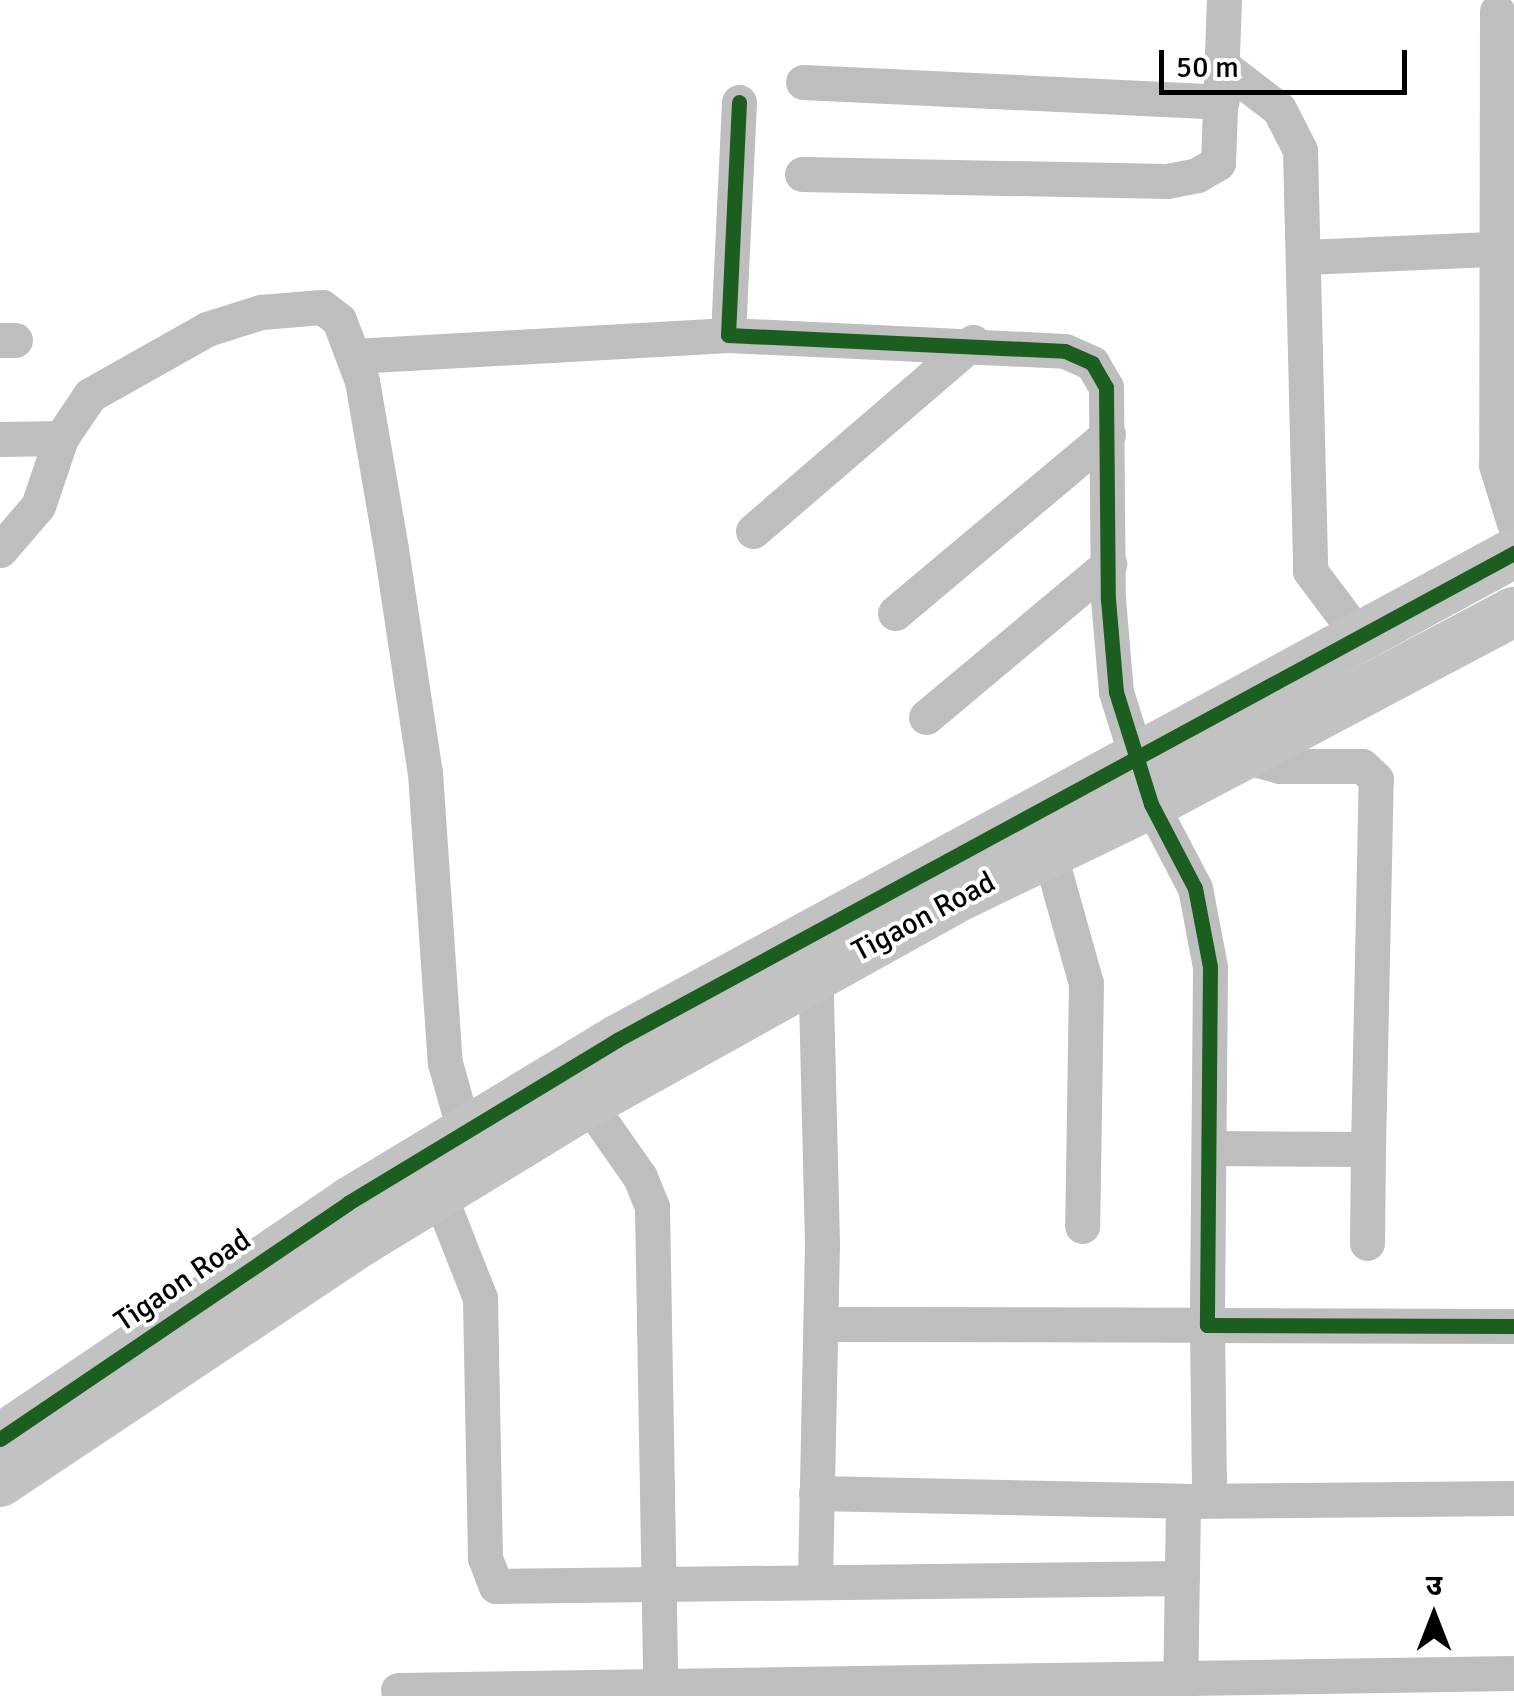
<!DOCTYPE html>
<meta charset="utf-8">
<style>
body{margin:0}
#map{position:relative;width:1514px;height:1696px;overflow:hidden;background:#fff;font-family:Signika,"Noto Sans Devanagari",sans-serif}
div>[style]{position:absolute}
.street>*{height:35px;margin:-17.5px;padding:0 17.5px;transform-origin:17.5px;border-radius:17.5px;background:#bebebe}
.secondary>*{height:50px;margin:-25px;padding:0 25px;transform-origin:25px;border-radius:25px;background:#c2c2c2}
.cycleway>*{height:15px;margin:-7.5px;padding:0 7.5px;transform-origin:7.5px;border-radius:7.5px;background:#1b5e20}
span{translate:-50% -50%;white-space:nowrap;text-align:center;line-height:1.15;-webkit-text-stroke:8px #fff;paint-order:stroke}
.street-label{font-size:30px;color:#000}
.north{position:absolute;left:1384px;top:1566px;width:100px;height:100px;-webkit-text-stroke:8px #fff;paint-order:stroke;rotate:0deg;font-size:28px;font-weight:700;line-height:40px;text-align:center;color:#000}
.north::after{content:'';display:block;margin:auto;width:35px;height:45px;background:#000;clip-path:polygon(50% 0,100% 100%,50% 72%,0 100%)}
.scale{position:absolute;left:1159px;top:50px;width:248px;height:45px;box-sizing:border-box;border:5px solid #000;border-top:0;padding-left:12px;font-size:30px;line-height:35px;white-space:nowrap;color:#000;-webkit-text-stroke:8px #fff;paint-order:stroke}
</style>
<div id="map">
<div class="street">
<div style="left:1497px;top:11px;width:454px;rotate:90.1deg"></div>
<div style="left:1496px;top:465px;width:61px;rotate:72.8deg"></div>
<div style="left:1224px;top:67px;width:69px;rotate:37.4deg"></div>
<div style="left:1279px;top:109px;width:46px;rotate:62.9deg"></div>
<div style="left:1300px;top:150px;width:421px;rotate:88.6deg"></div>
<div style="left:1310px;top:571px;width:80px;rotate:53.1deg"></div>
<div style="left:803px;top:82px;width:419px;rotate:2.7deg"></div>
<div style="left:739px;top:102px;width:233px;rotate:92.7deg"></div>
<div style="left:728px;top:335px;width:337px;rotate:2.7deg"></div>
<div style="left:1065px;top:351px;width:30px;rotate:24deg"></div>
<div style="left:1092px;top:363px;width:28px;rotate:60deg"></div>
<div style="left:1106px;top:387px;width:212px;rotate:89.5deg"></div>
<div style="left:1108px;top:599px;width:93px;rotate:85.1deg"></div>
<div style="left:1116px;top:692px;width:117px;rotate:72.6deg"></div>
<div style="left:1151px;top:804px;width:95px;rotate:62.4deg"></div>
<div style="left:1195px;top:888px;width:80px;rotate:79.2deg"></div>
<div style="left:1210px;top:967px;width:358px;rotate:90.5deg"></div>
<div style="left:1207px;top:1325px;width:307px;rotate:0.2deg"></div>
<div style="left:802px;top:174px;width:365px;rotate:1.1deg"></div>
<div style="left:1167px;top:181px;width:31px;rotate:-11deg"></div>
<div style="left:1197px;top:175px;width:24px;rotate:-30deg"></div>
<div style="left:1218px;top:163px;width:163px;rotate:-87.9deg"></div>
<div style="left:1305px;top:257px;width:209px;rotate:-2.5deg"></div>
<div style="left:0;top:340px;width:15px"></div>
<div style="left:354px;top:356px;width:375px;rotate:-3.2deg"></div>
<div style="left:0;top:439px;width:61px;rotate:-0.9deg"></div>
<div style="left:753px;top:531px;width:290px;rotate:-40.7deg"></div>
<div style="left:0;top:550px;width:58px;rotate:-49.2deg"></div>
<div style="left:38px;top:506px;width:72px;rotate:-71.3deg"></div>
<div style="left:61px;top:438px;width:52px;rotate:-56deg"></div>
<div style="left:90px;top:395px;width:134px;rotate:-29.4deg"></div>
<div style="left:207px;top:329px;width:57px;rotate:-17.5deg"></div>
<div style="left:261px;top:312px;width:61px;rotate:-4.7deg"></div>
<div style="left:322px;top:307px;width:21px;rotate:37deg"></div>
<div style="left:339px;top:320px;width:65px;rotate:69.3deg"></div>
<div style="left:362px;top:381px;width:170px;rotate:80.2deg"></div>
<div style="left:391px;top:549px;width:227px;rotate:81.4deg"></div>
<div style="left:425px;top:773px;width:291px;rotate:86.1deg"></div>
<div style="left:445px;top:1063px;width:92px;rotate:74.3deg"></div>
<div style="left:895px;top:613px;width:278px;rotate:-40deg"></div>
<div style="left:926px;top:717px;width:239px;rotate:-39.9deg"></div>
<div style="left:1044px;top:834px;width:155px;rotate:74.3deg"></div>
<div style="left:1086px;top:983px;width:243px;rotate:90.9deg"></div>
<div style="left:815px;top:957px;width:288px;rotate:88.6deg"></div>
<div style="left:822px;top:1245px;width:335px;rotate:91.2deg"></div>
<div style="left:588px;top:1103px;width:90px;rotate:54.9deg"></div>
<div style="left:640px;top:1177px;width:32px;rotate:68deg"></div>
<div style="left:652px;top:1207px;width:479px;rotate:89deg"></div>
<div style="left:1211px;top:1148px;width:157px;rotate:0.4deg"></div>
<div style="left:1368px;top:1149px;width:370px;rotate:-88.8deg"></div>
<div style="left:1376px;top:779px;width:19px;rotate:-137deg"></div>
<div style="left:1362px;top:766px;width:82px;rotate:180deg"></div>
<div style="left:1280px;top:766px;width:39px;rotate:-165deg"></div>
<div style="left:439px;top:1194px;width:112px;rotate:68.5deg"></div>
<div style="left:480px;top:1298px;width:260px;rotate:88.9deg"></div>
<div style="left:485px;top:1558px;width:30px;rotate:69deg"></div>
<div style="left:496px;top:1586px;width:686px;rotate:-0.67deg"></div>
<div style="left:1367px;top:1243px;width:94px;rotate:-89.4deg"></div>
<div style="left:821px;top:1324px;width:386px;rotate:0.1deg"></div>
<div style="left:1207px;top:1325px;width:175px;rotate:89.3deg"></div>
<div style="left:816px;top:1493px;width:367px;rotate:1.2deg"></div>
<div style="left:1183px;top:1501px;width:331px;rotate:-0.5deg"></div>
<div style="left:398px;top:1690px;width:1116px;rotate:-0.87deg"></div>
<div style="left:1180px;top:1696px;width:195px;rotate:-89.1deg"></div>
</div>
<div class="secondary">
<div style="left:0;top:1439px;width:420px;rotate:-34.1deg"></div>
<div style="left:348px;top:1203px;width:315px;rotate:-31.2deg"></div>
<div style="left:617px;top:1040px;width:1021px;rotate:-28.5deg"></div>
<div style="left:0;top:1482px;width:433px;rotate:-33.7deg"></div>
<div style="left:360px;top:1242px;width:267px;rotate:-31.4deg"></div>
<div style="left:588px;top:1103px;width:417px;rotate:-29.1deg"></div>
<div style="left:952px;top:900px;width:221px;rotate:-25.8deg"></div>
<div style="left:1151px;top:804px;width:411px;rotate:-27.9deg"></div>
</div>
<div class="cycleway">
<div style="left:739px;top:102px;width:233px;rotate:92.7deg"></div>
<div style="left:728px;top:335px;width:337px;rotate:2.7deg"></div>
<div style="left:1065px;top:351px;width:30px;rotate:24deg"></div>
<div style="left:1092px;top:363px;width:28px;rotate:60deg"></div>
<div style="left:1106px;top:387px;width:212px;rotate:89.5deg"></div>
<div style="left:1108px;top:599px;width:93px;rotate:85.1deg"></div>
<div style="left:1116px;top:692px;width:117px;rotate:72.6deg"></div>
<div style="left:1151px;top:804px;width:95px;rotate:62.4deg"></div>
<div style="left:1195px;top:888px;width:80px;rotate:79.2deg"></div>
<div style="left:1210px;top:967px;width:358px;rotate:90.5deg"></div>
<div style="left:1207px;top:1325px;width:307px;rotate:0.2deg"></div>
<div style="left:0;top:1439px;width:420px;rotate:-34.1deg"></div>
<div style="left:348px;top:1203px;width:315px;rotate:-31.2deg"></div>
<div style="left:617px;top:1040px;width:1021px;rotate:-28.5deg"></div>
</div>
<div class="street-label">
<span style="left:924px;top:917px;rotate:-28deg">Tigaon Road</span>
<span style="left:183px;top:1281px;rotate:-34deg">Tigaon Road</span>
</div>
<div class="north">उ</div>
<div class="scale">50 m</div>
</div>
